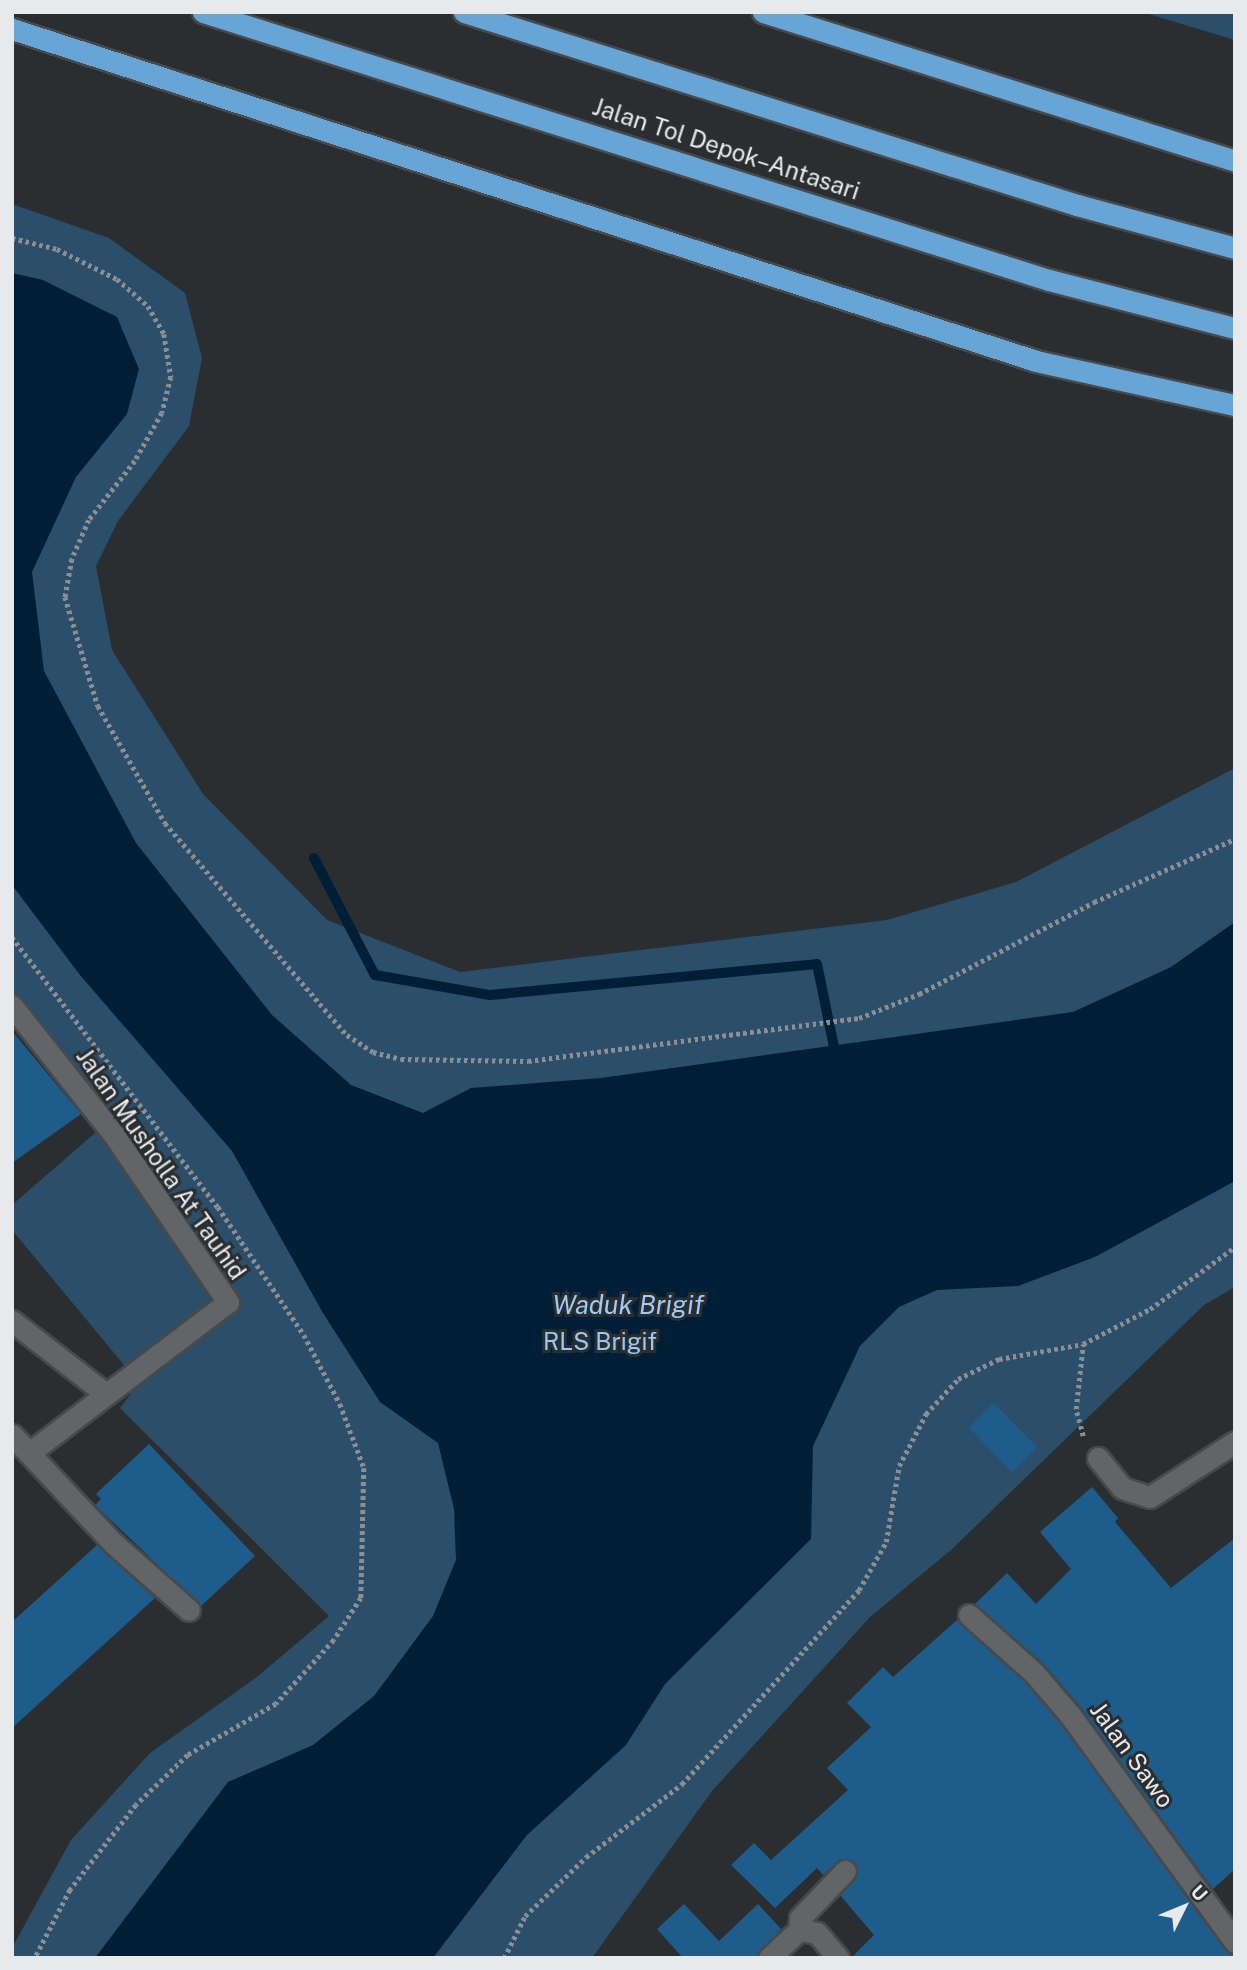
<!DOCTYPE html>
<meta charset="utf-8">
<style>
body{margin:0}
#map{position:relative;width:1247px;height:1970px;overflow:hidden;background:#2b2e31;font-family:"Public Sans",sans-serif}
div>[style]{position:absolute}
.green>*{inset:0;background:#2b4e6b}
.water>*{inset:0;background:#001f36}
.stream>*{height:10px;margin:-5px;padding:0 5px;transform-origin:5px;border-radius:5px;background:#001f36}
.building>*{inset:0;background:#1e5d8b;transform-origin:0 0}
.path>*{height:4.5px;margin-top:-2.25px;transform-origin:0;background:repeating-linear-gradient(90deg,#8c8e91 0 3.5px,transparent 0 7px)}
.roads{filter:drop-shadow(2px 0 #47494b) drop-shadow(-2px 0 #47494b) drop-shadow(0 2px #47494b) drop-shadow(0 -2px #47494b)}
.minor>*{height:21px;margin:-10.5px;padding:0 10.5px;transform-origin:10.5px;border-radius:10.5px;background:#626568}
.highway>*{height:21px;margin:-10.5px;padding:0 10.5px;transform-origin:10.5px;border-radius:10.5px;background:#68a5d7}
span{translate:-50% -50%;white-space:nowrap;text-align:center;line-height:1.15;-webkit-text-stroke:6px #2b2e31;paint-order:stroke}
.street-label{font-size:24px;color:#e7e9eb}
.park-label{font-size:24px;color:#99c9f2}
.water-label{font-size:26px;color:#9dcdf6;font-style:italic}
.frame{position:absolute;inset:0;border:14px solid #e7e9eb;pointer-events:none}
.north{position:absolute;left:1149px;top:1872px;width:70px;height:70px;-webkit-text-stroke:5px #2b2e31;paint-order:stroke;rotate:47deg;font-size:19px;font-weight:700;line-height:28px;text-align:center;color:#e7e9eb}
.north::after{content:'';display:block;margin:auto;width:24px;height:32px;background:#e7e9eb;clip-path:polygon(50% 0,100% 100%,50% 72%,0 100%)}
</style>
<div id="map">
<div class="green">
<div style="clip-path:polygon(1142px 12px,1235px 12px,1235px 40px)"></div>
<div style="clip-path:polygon(12px 204px,109px 238px,185px 293px,202px 358px,189px 426px,118px 521px,96px 566px,112px 650px,203px 794px,327px 920px,460px 972px,887px 920px,1016px 882px,1235px 768px,1235px 1287px,1204px 1305px,951px 1550px,870px 1617px,712px 1791px,592px 1958px,12px 1958px,12px 1948px,71px 1840px,150px 1753px,257px 1677px,329px 1616px,120px 1408px,139px 1383px,12px 1230px,12px 1205px,110px 1120px,12px 998px)"></div>
</div>
<div class="water">
<div style="clip-path:polygon(12px 273px,43px 280px,117px 317px,139px 369px,127px 414px,76px 477px,32px 572px,44px 671px,136px 843px,272px 1015px,351px 1085px,423px 1113px,471px 1088px,601px 1078px,1073px 1012px,1171px 967px,1235px 922px,1235px 1181px,1095px 1257px,1018px 1286px,937px 1290px,899px 1307px,860px 1346px,813px 1446px,811px 1539px,665px 1684px,626px 1745px,527px 1835px,433px 1958px,95px 1958px,228px 1782px,313px 1745px,374px 1696px,433px 1616px,456px 1560px,454px 1509px,438px 1443px,380px 1402px,323px 1313px,232px 1151px,80px 975px,12px 885px)"></div>
</div>
<div class="stream">
<div style="left:314px;top:858px;width:132px;rotate:62.5deg"></div>
<div style="left:375px;top:975px;width:117px;rotate:9.9deg"></div>
<div style="left:490px;top:995px;width:328px;rotate:-5.4deg"></div>
<div style="left:817px;top:964px;width:85px;rotate:78.4deg"></div>
</div>
<div class="building">
<div style="clip-path:polygon(12px 1031px,81px 1114px,12px 1163px)"></div>
<div style="left:994px;top:1403px;width:62px;height:35px;rotate:46deg"></div>
<div style="clip-path:polygon(149px 1444px,255px 1556px,201px 1606px,95px 1505px,101px 1499px,96px 1494px)"></div>
<div style="clip-path:polygon(1092px 1487px,1118px 1518px,1115px 1522px,1171px 1588px,1235px 1538px,1235px 1869px,1213px 1889px,1080px 1706px,1043px 1663px,975px 1604px,1007px 1573px,1036px 1604px,1071px 1569px,1040px 1532px)"></div>
<div style="clip-path:polygon(97px 1545px,155px 1598px,12px 1728px,12px 1622px)"></div>
<div style="clip-path:polygon(957px 1620px,1025px 1682px,1060px 1723px,1235px 1958px,851px 1958px,874px 1935px,840px 1895px,858px 1875px,854px 1861px,841px 1859px,823px 1875px,817px 1868px,775px 1908px,731px 1865px,754px 1843px,771px 1860px,848px 1790px,827px 1768px,871px 1727px,847px 1703px,883px 1667px,893px 1677px)"></div>
<div style="clip-path:polygon(684px 1904px,719px 1941px,758px 1904px,781px 1929px,756px 1958px,683px 1958px,657px 1929px)"></div>
</div>
<div class="path">
<div style="left:12px;top:238px;width:46px;rotate:13.7deg"></div>
<div style="left:57px;top:249px;width:67px;rotate:26.6deg"></div>
<div style="left:117px;top:279px;width:41px;rotate:41.1deg"></div>
<div style="left:148px;top:306px;width:32px;rotate:60deg"></div>
<div style="left:164px;top:334px;width:44px;rotate:80.8deg"></div>
<div style="left:171px;top:377px;width:37px;rotate:104deg"></div>
<div style="left:162px;top:413px;width:55px;rotate:119.4deg"></div>
<div style="left:135px;top:461px;width:75px;rotate:127.9deg"></div>
<div style="left:89px;top:520px;width:43px;rotate:113.6deg"></div>
<div style="left:72px;top:559px;width:39px;rotate:100deg"></div>
<div style="left:65px;top:597px;width:114px;rotate:73.2deg"></div>
<div style="left:98px;top:706px;width:135px;rotate:60.2deg"></div>
<div style="left:165px;top:823px;width:279px;rotate:49.4deg"></div>
<div style="left:347px;top:1035px;width:31px;rotate:33deg"></div>
<div style="left:373px;top:1052px;width:29px;rotate:14deg"></div>
<div style="left:401px;top:1059px;width:127px;rotate:0.9deg"></div>
<div style="left:528px;top:1061px;width:334px;rotate:-7.4deg"></div>
<div style="left:859px;top:1018px;width:65px;rotate:-21.8deg"></div>
<div style="left:919px;top:994px;width:198px;rotate:-27.7deg"></div>
<div style="left:1094px;top:902px;width:154px;rotate:-24.1deg"></div>
<div style="left:12px;top:937px;width:340px;rotate:52.7deg"></div>
<div style="left:218px;top:1207px;width:154px;rotate:56.1deg"></div>
<div style="left:304px;top:1335px;width:78px;rotate:62.4deg"></div>
<div style="left:340px;top:1404px;width:68px;rotate:69.4deg"></div>
<div style="left:364px;top:1468px;width:130px;rotate:91.3deg"></div>
<div style="left:361px;top:1598px;width:50px;rotate:122.7deg"></div>
<div style="left:334px;top:1640px;width:86px;rotate:132.2deg"></div>
<div style="left:276px;top:1704px;width:102px;rotate:149.9deg"></div>
<div style="left:188px;top:1755px;width:72px;rotate:136.1deg"></div>
<div style="left:136px;top:1805px;width:108px;rotate:127.8deg"></div>
<div style="left:70px;top:1890px;width:76px;rotate:117.2deg"></div>
<div style="left:1083px;top:1436px;width:28px;rotate:-105deg"></div>
<div style="left:1076px;top:1409px;width:65px;rotate:-83.9deg"></div>
<div style="left:504px;top:1958px;width:47px;rotate:-63.4deg"></div>
<div style="left:525px;top:1916px;width:85px;rotate:-44deg"></div>
<div style="left:586px;top:1857px;width:121px;rotate:-37.2deg"></div>
<div style="left:682px;top:1784px;width:263px;rotate:-47.6deg"></div>
<div style="left:859px;top:1590px;width:55px;rotate:-60.6deg"></div>
<div style="left:886px;top:1542px;width:77px;rotate:-80.3deg"></div>
<div style="left:899px;top:1466px;width:59px;rotate:-62.6deg"></div>
<div style="left:926px;top:1414px;width:47px;rotate:-47.6deg"></div>
<div style="left:958px;top:1379px;width:46px;rotate:-26deg"></div>
<div style="left:999px;top:1359px;width:85px;rotate:-10.1deg"></div>
<div style="left:1083px;top:1344px;width:76px;rotate:-27.6deg"></div>
<div style="left:1150px;top:1309px;width:105px;rotate:-36.1deg"></div>
</div>
<div class="roads">
<div class="minor">
<div style="left:12px;top:1006px;width:161px;rotate:51.6deg"></div>
<div style="left:112px;top:1132px;width:206px;rotate:55.7deg"></div>
<div style="left:228px;top:1302px;width:250px;rotate:142.8deg"></div>
<div style="left:12px;top:1321px;width:119px;rotate:37.8deg"></div>
<div style="left:12px;top:1435px;width:148px;rotate:46.9deg"></div>
<div style="left:113px;top:1543px;width:101px;rotate:41.4deg"></div>
<div style="left:1098px;top:1458px;width:38px;rotate:51deg"></div>
<div style="left:1122px;top:1488px;width:29px;rotate:18deg"></div>
<div style="left:1150px;top:1497px;width:101px;rotate:-32.9deg"></div>
<div style="left:969px;top:1615px;width:87px;rotate:41.7deg"></div>
<div style="left:1034px;top:1673px;width:55px;rotate:49.4deg"></div>
<div style="left:1070px;top:1715px;width:281px;rotate:54deg"></div>
<div style="left:799px;top:1930px;width:12px;rotate:-85deg"></div>
<div style="left:800px;top:1918px;width:65px;rotate:-46.2deg"></div>
<div style="left:769px;top:1958px;width:41px;rotate:-43deg"></div>
<div style="left:799px;top:1930px;width:18px;rotate:9deg"></div>
<div style="left:817px;top:1933px;width:33px;rotate:50deg"></div>
</div>
<div class="highway">
<div style="left:203px;top:12px;width:887px;rotate:17.58deg"></div>
<div style="left:1049px;top:280px;width:192px;rotate:14.5deg"></div>
<div style="left:464px;top:12px;width:643px;rotate:17.48deg"></div>
<div style="left:1077px;top:205px;width:164px;rotate:15.2deg"></div>
<div style="left:763px;top:12px;width:495px;rotate:17.5deg"></div>
<div style="left:12px;top:29px;width:1076px;rotate:17.96deg"></div>
<div style="left:1036px;top:361px;width:204px;rotate:12.5deg"></div>
</div>
</div>
<div class="street-label">
<span style="left:726px;top:149px;rotate:18deg">Jalan Tol Depok–Antasari</span>
<span style="left:161px;top:1164px;rotate:55deg">Jalan Musholla At Tauhid</span>
<span style="left:1132px;top:1755px;rotate:54deg">Jalan Sawo</span>
</div>
<div class="park-label">
<span style="left:600px;top:1342px">RLS Brigif</span>
</div>
<div class="water-label">
<span style="left:628px;top:1305px">Waduk Brigif</span>
</div>
<div class="frame"></div>
<div class="north">U</div>
</div>
